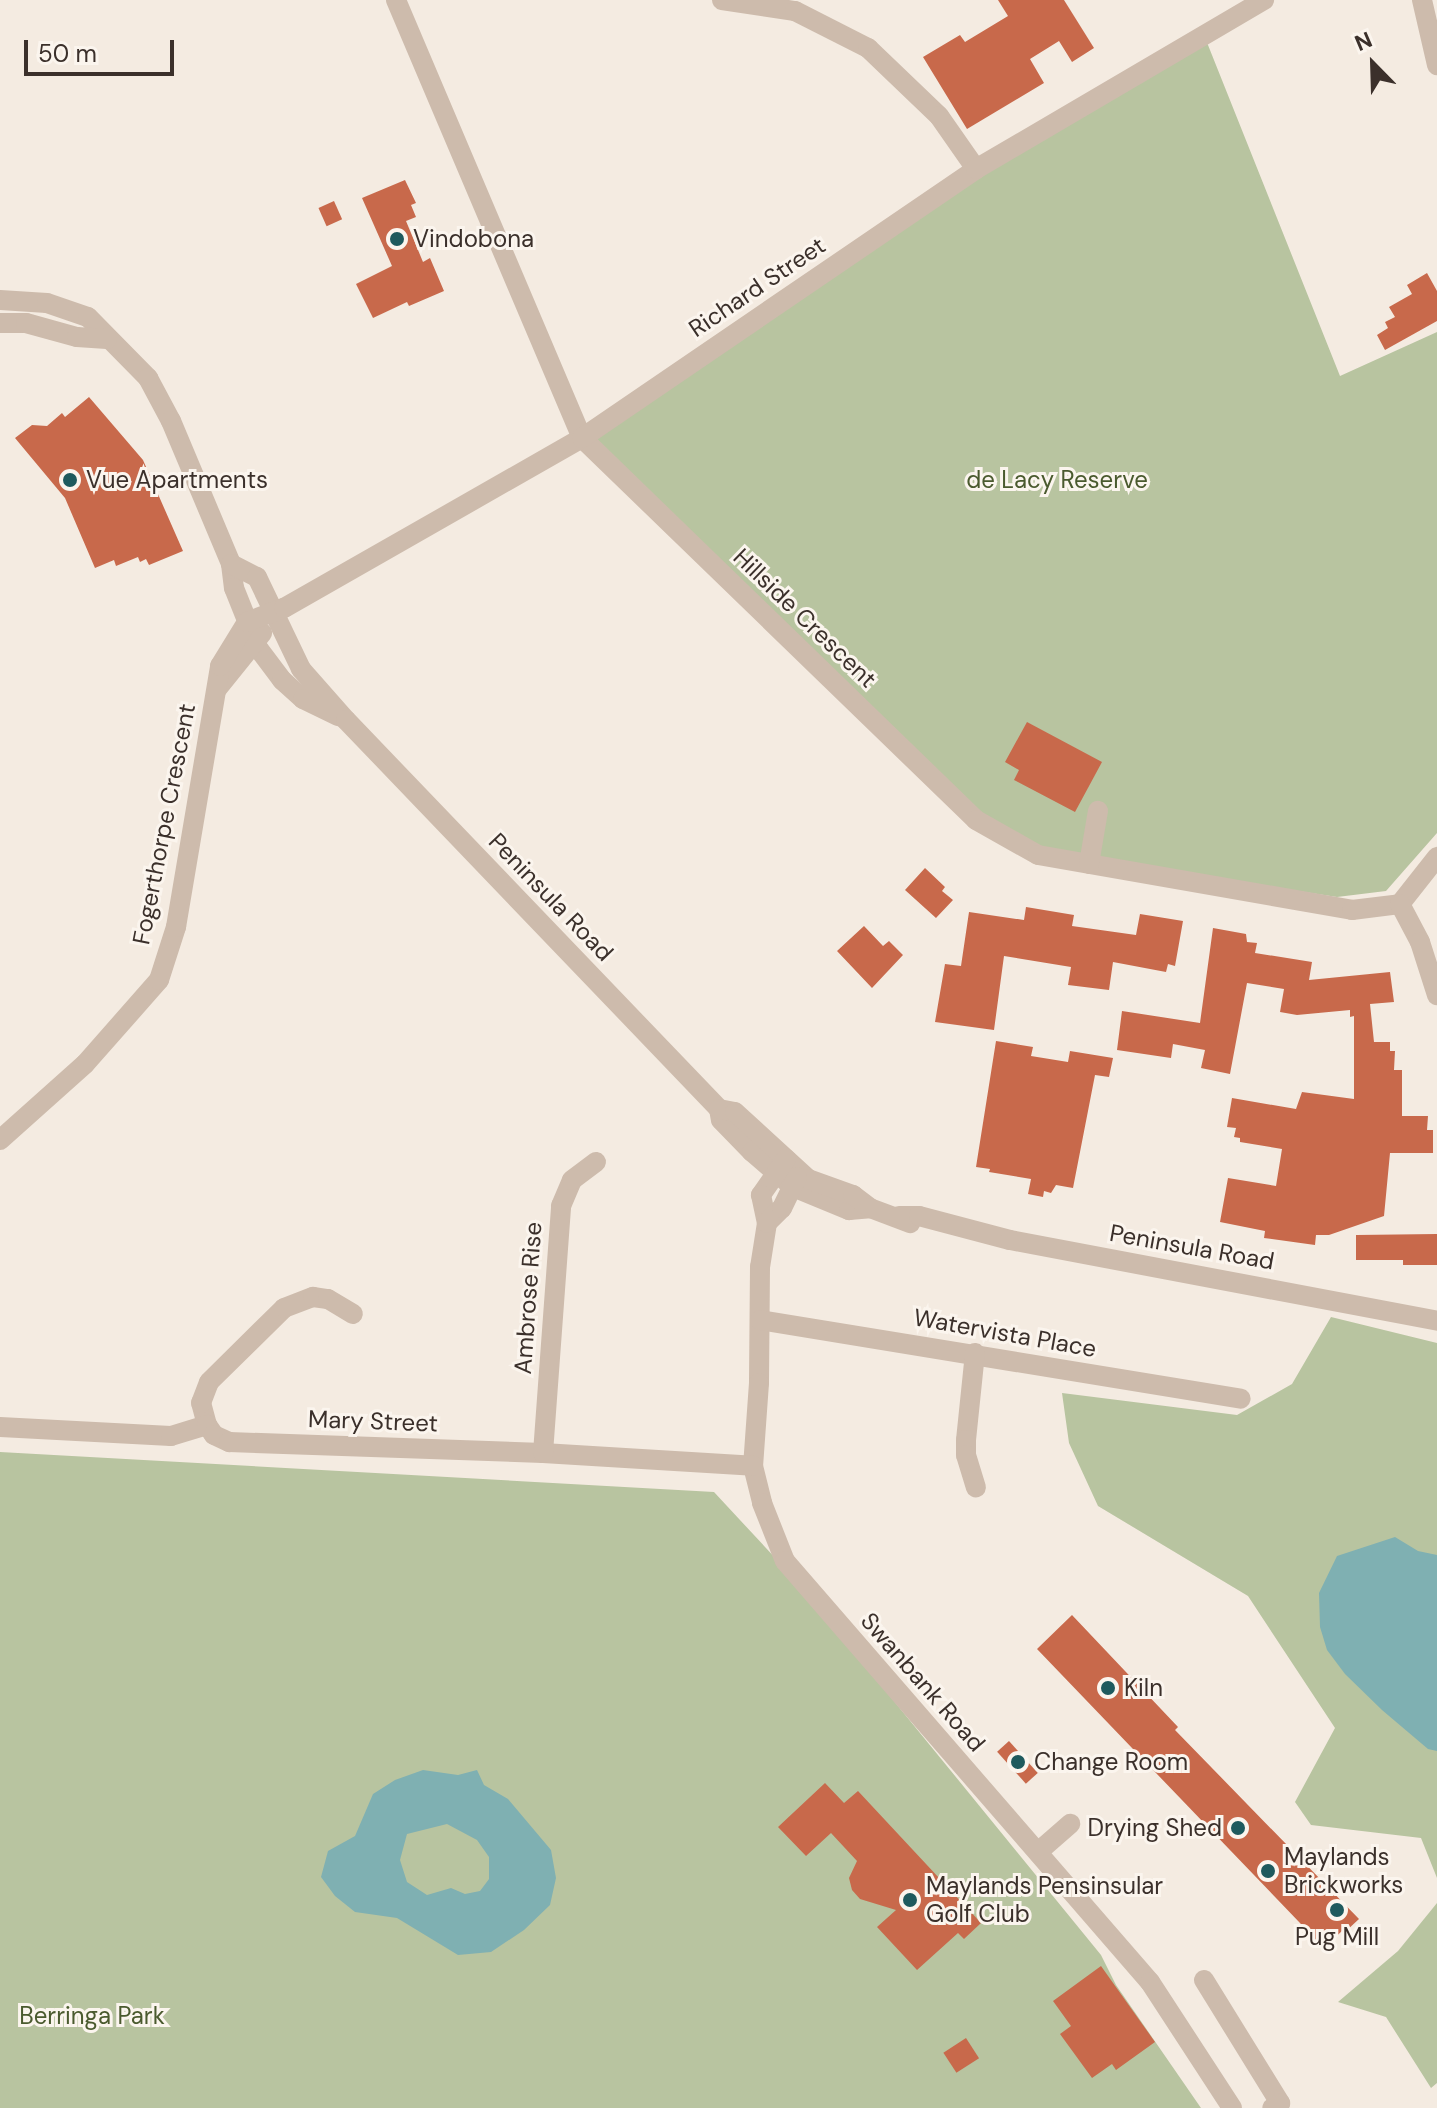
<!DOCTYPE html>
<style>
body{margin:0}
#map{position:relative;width:1437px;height:2108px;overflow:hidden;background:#f4ebe1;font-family:"DM Sans",sans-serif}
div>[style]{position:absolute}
.green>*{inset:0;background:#b8c4a0}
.water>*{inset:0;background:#7fb0b2}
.building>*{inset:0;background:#c8694b;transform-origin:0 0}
.minor>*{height:20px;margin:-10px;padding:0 10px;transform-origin:10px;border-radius:10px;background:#cdbbac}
.dots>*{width:22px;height:22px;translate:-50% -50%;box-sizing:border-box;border:4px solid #fbf5ee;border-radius:50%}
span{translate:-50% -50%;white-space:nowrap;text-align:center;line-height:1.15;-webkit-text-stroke:6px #fbf5ee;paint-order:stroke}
.poi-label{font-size:24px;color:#3b302b}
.left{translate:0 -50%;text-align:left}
.right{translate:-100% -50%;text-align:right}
.street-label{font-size:24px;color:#3b302b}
.park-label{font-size:24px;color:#4a5a2e}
.north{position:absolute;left:1333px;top:24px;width:80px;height:80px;-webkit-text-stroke:6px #fbf5ee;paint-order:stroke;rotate:337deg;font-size:22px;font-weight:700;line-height:32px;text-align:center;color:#3b302b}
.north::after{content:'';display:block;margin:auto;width:28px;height:36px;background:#3b302b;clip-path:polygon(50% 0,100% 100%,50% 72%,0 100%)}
.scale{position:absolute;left:24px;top:40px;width:150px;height:36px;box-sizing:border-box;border:4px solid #3b302b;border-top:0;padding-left:10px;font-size:24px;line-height:28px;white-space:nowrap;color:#3b302b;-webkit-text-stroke:6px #fbf5ee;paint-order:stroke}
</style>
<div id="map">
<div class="green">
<div style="clip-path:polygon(1204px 35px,1340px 376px,1437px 332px,1437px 833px,1386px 891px,1337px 897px,1040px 852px,1008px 838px,582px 438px,976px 169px)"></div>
<div style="clip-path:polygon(1331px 1317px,1437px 1343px,1437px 1878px,1421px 1838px,1311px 1825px,1295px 1802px,1335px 1728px,1248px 1596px,1098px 1506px,1069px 1443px,1062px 1393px,1237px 1415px,1292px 1384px)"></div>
<div style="clip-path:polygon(0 1452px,714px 1492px,792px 1576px,1101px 1955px,1116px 1985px,1201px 2108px,0 2108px)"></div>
<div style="clip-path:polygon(1437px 1903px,1437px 2083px,1431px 2088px,1386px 2017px,1338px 2002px,1398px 1951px)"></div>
</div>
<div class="water">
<div style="clip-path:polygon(1395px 1537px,1418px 1551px,1437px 1555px,1437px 1751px,1428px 1749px,1382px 1710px,1345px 1674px,1327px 1650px,1320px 1627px,1319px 1593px,1337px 1556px)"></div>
<div style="clip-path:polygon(evenodd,423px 1770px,458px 1775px,477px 1770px,484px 1785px,508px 1799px,551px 1850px,556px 1878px,550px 1905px,524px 1930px,491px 1952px,458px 1955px,397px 1918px,355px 1912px,335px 1896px,321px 1877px,328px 1851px,355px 1836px,373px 1794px,395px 1780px,423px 1770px,447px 1824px,477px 1840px,489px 1857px,489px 1879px,480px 1891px,465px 1894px,451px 1888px,427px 1895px,407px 1882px,400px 1860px,407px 1834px,447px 1824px)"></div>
</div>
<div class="building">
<div style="clip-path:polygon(998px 0,1064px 0,1094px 48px,1072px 62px,1059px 41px,1030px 59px,1044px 83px,967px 129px,923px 57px,960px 35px,965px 42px,1008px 16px)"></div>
<div style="clip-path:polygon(405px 180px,416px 203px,411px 205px,416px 217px,406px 221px,423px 262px,430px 258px,444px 291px,409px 306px,407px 302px,373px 318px,356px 284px,392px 266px,362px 198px)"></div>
<div style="left:334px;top:201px;width:20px;height:17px;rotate:66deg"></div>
<div style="clip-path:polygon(1427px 273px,1437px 291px,1437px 321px,1385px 350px,1377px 335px,1388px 328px,1385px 322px,1395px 317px,1389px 307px,1412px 294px,1407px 285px)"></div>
<div style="clip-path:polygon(89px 397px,143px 460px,183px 551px,149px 565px,146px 559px,140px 562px,138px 557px,116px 566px,114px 560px,95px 568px,65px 498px,15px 438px,32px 425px,47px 426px,62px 413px,65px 417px)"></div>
<div style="clip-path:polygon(1027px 722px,1102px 762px,1075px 812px,1014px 780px,1019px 770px,1005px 762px)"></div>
<div style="clip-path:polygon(925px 868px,945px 887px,942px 891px,953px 900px,936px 918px,905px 890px)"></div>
<div style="clip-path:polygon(1026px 907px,1074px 915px,1072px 926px,1136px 935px,1140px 914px,1183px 921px,1175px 966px,1168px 964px,1166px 972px,1113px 962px,1109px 990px,1068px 985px,1071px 967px,1004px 956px,994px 1030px,935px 1022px,945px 964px,961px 966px,969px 912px,1024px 920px)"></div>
<div style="clip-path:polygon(864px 926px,883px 946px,889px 941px,903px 955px,872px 988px,837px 951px)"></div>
<div style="clip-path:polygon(1213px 928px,1246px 934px,1247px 942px,1257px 943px,1255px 953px,1312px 962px,1309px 980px,1390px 972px,1394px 1002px,1370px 1004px,1374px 1042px,1390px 1042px,1390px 1051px,1395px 1051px,1394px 1070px,1402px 1070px,1402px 1116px,1428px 1116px,1427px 1130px,1433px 1130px,1433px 1153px,1390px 1153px,1384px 1216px,1329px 1235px,1316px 1235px,1315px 1245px,1264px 1238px,1265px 1231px,1220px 1222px,1228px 1178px,1276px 1186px,1282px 1149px,1240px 1142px,1240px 1138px,1234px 1137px,1236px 1128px,1227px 1127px,1232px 1098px,1296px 1109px,1302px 1092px,1354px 1099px,1354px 1016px,1350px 1017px,1350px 1010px,1297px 1015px,1280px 1012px,1284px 989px,1247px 983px,1230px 1074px,1201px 1068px,1205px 1050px,1173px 1044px,1171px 1058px,1117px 1050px,1122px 1011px,1200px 1023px)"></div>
<div style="clip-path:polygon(996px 1041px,1033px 1047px,1031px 1056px,1068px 1062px,1070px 1051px,1113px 1058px,1109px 1077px,1095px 1075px,1073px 1188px,1056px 1185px,1051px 1193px,1044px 1191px,1043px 1197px,1028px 1194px,1031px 1179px,989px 1172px,990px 1169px,976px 1167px)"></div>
<div style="clip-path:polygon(1437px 1234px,1437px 1265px,1403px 1265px,1403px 1260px,1356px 1260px,1356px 1235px)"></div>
<div style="clip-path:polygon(1072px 1615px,1178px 1727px,1175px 1730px,1359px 1919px,1345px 1932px,1343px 1930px,1324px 1948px,1037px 1649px)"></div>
<div style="left:1009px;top:1741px;width:43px;height:16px;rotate:48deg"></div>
<div style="clip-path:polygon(825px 1783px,844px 1803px,858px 1791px,981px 1923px,964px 1939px,958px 1933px,917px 1970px,877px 1927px,896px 1910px,860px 1899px,852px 1890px,849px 1878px,857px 1861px,831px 1833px,806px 1856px,778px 1827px)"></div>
<div style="clip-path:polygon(1101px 1966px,1155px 2042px,1116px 2070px,1112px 2064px,1092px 2078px,1060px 2034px,1071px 2026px,1053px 2001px)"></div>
<div style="left:966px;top:2038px;width:24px;height:27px;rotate:57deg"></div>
</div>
<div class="minor">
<div style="left:396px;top:0;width:476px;rotate:67deg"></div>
<div style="left:582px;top:438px;width:549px;rotate:44.11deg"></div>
<div style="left:976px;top:820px;width:71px;rotate:29.4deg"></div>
<div style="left:1038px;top:855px;width:319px;rotate:9.9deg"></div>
<div style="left:1352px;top:910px;width:48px;rotate:-7.1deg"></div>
<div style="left:1400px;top:904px;width:60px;rotate:-51.8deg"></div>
<div style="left:722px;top:0;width:74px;rotate:8.6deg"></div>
<div style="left:795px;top:11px;width:82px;rotate:26.9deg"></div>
<div style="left:868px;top:48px;width:98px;rotate:43.8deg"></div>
<div style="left:939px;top:116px;width:65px;rotate:55.1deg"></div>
<div style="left:1422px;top:0;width:67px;rotate:77deg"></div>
<div style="left:0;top:300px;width:47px;rotate:3.7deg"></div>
<div style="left:47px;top:303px;width:43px;rotate:18.9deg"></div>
<div style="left:88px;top:317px;width:86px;rotate:45.5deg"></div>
<div style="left:148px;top:378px;width:49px;rotate:61.9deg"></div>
<div style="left:171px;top:421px;width:155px;rotate:67.2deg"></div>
<div style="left:231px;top:564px;width:24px;rotate:83deg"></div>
<div style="left:234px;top:588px;width:65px;rotate:68.2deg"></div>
<div style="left:258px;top:648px;width:40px;rotate:53deg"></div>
<div style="left:282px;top:680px;width:28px;rotate:42deg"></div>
<div style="left:303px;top:699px;width:39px;rotate:26deg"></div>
<div style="left:0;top:323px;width:26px"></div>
<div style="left:26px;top:323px;width:53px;rotate:15.4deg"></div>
<div style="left:77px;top:337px;width:30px;rotate:4deg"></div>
<div style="left:231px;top:564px;width:29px;rotate:27deg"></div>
<div style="left:257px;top:577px;width:102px;rotate:64.4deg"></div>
<div style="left:301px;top:669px;width:68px;rotate:48.6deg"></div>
<div style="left:346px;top:720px;width:539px;rotate:46.2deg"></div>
<div style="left:719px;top:1109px;width:11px;rotate:80deg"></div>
<div style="left:721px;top:1120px;width:45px;rotate:45.9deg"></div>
<div style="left:752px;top:1152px;width:54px;rotate:40.5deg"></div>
<div style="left:793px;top:1187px;width:61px;rotate:22.3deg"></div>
<div style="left:849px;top:1210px;width:21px;rotate:-5deg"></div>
<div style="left:217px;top:689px;width:72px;rotate:-51.2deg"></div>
<div style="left:1089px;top:864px;width:54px;rotate:-80.4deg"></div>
<div style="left:1400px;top:904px;width:43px;rotate:62.2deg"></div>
<div style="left:1420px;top:942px;width:56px;rotate:72.2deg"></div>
<div style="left:719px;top:1109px;width:16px;rotate:11deg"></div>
<div style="left:735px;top:1112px;width:99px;rotate:42.5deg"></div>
<div style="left:808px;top:1179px;width:48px;rotate:19.6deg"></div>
<div style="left:853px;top:1195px;width:21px;rotate:37deg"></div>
<div style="left:870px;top:1208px;width:43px;rotate:20.6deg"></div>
<div style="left:0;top:1140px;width:114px;rotate:-41.8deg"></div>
<div style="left:85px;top:1064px;width:112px;rotate:-48.6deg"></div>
<div style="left:159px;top:980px;width:56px;rotate:-72.2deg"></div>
<div style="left:176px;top:927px;width:265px;rotate:-80.4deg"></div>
<div style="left:220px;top:666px;width:52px;rotate:-58.5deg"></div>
<div style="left:247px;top:622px;width:40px;rotate:-21deg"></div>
<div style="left:284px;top:608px;width:343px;rotate:-29.7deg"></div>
<div style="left:582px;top:438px;width:477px;rotate:-34.3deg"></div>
<div style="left:976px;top:169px;width:334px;rotate:-30.4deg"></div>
<div style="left:786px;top:1159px;width:44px;rotate:124.8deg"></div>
<div style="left:761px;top:1195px;width:29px;rotate:78deg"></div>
<div style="left:767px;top:1223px;width:45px;rotate:99deg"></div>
<div style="left:760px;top:1267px;width:116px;rotate:90.5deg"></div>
<div style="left:759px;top:1383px;width:83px;rotate:94.1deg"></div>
<div style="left:753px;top:1466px;width:38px;rotate:76deg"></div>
<div style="left:762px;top:1503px;width:62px;rotate:68.4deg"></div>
<div style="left:785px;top:1561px;width:557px;rotate:49.08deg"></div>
<div style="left:1150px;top:1982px;width:150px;rotate:56.9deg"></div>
<div style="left:899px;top:1216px;width:20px"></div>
<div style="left:919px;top:1216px;width:94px;rotate:14.8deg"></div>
<div style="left:1010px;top:1240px;width:435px;rotate:10.7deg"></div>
<div style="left:767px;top:1223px;width:21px;rotate:-45deg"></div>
<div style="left:782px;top:1208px;width:34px;rotate:-64deg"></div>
<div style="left:760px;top:1320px;width:487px;rotate:9.3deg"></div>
<div style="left:975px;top:1353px;width:87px;rotate:95.9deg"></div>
<div style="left:966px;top:1440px;width:15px;rotate:90deg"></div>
<div style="left:966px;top:1455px;width:34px;rotate:73deg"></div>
<div style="left:207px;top:1425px;width:23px;rotate:-105deg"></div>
<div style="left:201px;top:1403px;width:22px;rotate:-69deg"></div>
<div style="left:209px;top:1382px;width:105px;rotate:-44.6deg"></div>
<div style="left:284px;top:1308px;width:31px;rotate:-21deg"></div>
<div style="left:313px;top:1297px;width:15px;rotate:8deg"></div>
<div style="left:328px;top:1299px;width:29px;rotate:31deg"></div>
<div style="left:0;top:1427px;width:171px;rotate:3deg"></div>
<div style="left:171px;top:1436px;width:38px;rotate:-17deg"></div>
<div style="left:207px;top:1425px;width:12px;rotate:55deg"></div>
<div style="left:214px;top:1435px;width:17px;rotate:25deg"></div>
<div style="left:229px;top:1442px;width:314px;rotate:2deg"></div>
<div style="left:543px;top:1453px;width:210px;rotate:3.5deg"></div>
<div style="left:543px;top:1453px;width:248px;rotate:-85.8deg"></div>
<div style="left:561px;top:1206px;width:28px;rotate:-67deg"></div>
<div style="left:572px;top:1180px;width:30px;rotate:-37deg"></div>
<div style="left:1038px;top:1852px;width:43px;rotate:-41.2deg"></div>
<div style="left:1204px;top:1980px;width:145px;rotate:58.3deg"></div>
<div style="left:1280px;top:2103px;width:9px;rotate:148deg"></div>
</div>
<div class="dots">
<div style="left:397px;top:239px;background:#1f5a5e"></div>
<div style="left:70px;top:480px;background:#1f5a5e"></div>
<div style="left:1108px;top:1688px;background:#1f5a5e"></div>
<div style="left:1018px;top:1762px;background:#1f5a5e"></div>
<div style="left:1238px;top:1828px;background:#1f5a5e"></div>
<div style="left:1268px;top:1871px;background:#1f5a5e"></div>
<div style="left:910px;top:1900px;background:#1f5a5e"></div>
<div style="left:1337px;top:1910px;background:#1f5a5e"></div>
</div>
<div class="poi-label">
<span class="left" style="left:413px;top:239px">Vindobona</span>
<span class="left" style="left:86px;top:480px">Vue Apartments</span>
<span class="left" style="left:1124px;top:1688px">Kiln</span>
<span class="left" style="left:1034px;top:1762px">Change Room</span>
<span class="right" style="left:1222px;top:1828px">Drying Shed</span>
<span class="left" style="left:1284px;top:1871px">Maylands<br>Brickworks</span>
<span class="left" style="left:926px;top:1900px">Maylands Pensinsular<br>Golf Club</span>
<span style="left:1337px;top:1937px">Pug Mill</span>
</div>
<div class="street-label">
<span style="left:757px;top:287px;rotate:-34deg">Richard Street</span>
<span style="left:805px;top:618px;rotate:44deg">Hillside Crescent</span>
<span style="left:164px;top:824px;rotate:-79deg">Fogerthorpe Crescent</span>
<span style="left:551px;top:897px;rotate:46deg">Peninsula Road</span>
<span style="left:1192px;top:1247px;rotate:10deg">Peninsula Road</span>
<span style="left:528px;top:1298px;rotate:-86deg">Ambrose Rise</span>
<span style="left:1005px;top:1333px;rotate:10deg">Watervista Place</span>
<span style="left:373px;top:1421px;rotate:2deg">Mary Street</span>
<span style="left:923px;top:1682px;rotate:49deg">Swanbank Road</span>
</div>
<div class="park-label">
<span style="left:1057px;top:480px">de Lacy Reserve</span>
<span style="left:92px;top:2016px">Berringa Park</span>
</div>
<div class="north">N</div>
<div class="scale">50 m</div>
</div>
